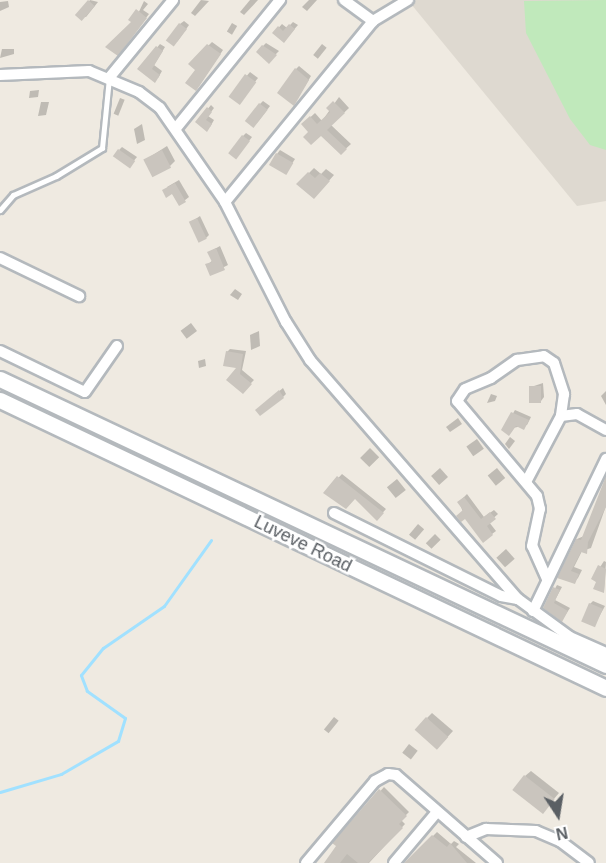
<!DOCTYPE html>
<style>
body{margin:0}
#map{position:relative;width:606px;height:863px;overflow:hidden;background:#efeae1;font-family:Helvetica,sans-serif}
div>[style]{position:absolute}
.education>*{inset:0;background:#ded9d0}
.green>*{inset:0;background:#c0e9bb}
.shadow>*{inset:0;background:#0003;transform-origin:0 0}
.stream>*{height:3px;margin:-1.5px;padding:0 1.5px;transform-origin:1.5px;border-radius:1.5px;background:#a1e1ff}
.building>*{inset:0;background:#cac5be;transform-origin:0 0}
.roads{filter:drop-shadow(2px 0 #b4b9bd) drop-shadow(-2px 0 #b4b9bd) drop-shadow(0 2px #b4b9bd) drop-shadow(0 -2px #b4b9bd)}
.lane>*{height:5px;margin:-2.5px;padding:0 2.5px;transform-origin:2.5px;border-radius:2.5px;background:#fff}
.street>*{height:10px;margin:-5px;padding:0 5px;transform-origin:5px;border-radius:5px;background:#fff}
.secondary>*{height:15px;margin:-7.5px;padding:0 7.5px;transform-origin:7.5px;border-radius:7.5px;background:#fff}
span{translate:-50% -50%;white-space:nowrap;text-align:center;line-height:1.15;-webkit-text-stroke:5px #fff;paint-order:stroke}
.street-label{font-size:18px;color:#5a5f64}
.north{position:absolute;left:528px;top:785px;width:60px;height:60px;-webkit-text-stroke:4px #fff;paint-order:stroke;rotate:168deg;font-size:16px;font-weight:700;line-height:24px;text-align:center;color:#5a5f64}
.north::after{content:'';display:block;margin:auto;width:21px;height:27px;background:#5a5f64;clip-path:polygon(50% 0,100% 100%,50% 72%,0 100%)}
</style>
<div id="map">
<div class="education">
<div style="clip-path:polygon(416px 0,606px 0,606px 201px,577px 206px,411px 4px)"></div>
</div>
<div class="green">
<div style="clip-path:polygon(606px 0,606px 150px,590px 145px,570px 119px,526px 33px,524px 1px)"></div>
</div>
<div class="shadow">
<div style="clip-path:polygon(90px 0,98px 2px,86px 17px,78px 16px)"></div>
<div style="clip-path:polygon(201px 0,209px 1px,195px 16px,191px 13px)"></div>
<div style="clip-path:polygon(250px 0,258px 0,244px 15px,240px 12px)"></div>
<div style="clip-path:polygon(309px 0,317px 0,307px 11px,302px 7px)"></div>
<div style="clip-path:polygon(8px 1px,9px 7px,0 11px,0 2px)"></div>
<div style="clip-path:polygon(144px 1px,148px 4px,143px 10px,149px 14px,121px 50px)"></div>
<div style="clip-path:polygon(184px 21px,189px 25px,177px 42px,180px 24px)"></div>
<div style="clip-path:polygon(293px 22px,298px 25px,284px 41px,274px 33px,282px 24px,287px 28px)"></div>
<div style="left:232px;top:23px;width:6px;height:10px;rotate:31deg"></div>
<div style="clip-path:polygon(212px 42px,223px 50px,199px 86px,197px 70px,190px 64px)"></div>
<div style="clip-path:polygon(266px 43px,279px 51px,269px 61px,258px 51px)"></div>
<div style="clip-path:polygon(160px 44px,165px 47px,154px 65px,162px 71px,158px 78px,139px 69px)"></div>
<div style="left:322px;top:44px;width:6px;height:14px;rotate:39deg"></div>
<div style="clip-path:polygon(2px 49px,14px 49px,14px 54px,0 58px)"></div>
<div style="clip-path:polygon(299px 66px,311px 76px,296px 101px,296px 69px)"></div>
<div style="clip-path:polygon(250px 72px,258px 78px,241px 99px,230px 96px)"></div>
<div style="clip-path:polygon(39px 90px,38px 97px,29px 98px,30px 91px)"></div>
<div style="clip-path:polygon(339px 97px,349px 108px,331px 125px,351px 144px,341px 153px,321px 133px,310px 132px,303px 124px,315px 113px,322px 121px)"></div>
<div style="left:120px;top:98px;width:5px;height:17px;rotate:22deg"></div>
<div style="clip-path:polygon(263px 101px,270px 106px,257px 123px,260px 104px)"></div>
<div style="clip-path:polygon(41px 102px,49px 102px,46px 115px,38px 116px)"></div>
<div style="clip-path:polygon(211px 105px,214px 108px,208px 116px,214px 120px,210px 127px,197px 122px)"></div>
<div style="clip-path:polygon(142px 124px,145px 140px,137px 144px,134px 129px)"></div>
<div style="clip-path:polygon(246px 133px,252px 137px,239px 154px,243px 136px)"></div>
<div style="clip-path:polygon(167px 146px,175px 161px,170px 166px,145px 160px)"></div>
<div style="clip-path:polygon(122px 147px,137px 157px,132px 163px,119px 150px)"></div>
<div style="clip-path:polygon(280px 150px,295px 159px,286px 173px,277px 154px)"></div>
<div style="clip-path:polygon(314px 168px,321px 174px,326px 169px,334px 175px,319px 192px,298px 184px)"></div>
<div style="clip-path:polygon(179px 180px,189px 197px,180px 204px,167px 187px)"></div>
<div style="clip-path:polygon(200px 216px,209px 235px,206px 238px,191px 222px)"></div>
<div style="clip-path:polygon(220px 246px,228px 265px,210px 274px,207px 265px,213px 260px,209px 252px)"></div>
<div style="clip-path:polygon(235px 289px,242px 294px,238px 300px,230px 295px)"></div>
<div style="left:191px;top:323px;width:10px;height:13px;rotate:53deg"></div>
<div style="clip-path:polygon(259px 331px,260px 346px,251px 350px,250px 335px)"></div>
<div style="clip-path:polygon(230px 349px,246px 351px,242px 370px,254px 380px,242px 392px,239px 367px,227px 352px)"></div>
<div style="clip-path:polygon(205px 359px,206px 366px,199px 368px,198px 361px)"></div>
<div style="clip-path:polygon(543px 383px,544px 397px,541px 401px,531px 387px)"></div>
<div style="clip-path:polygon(283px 388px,286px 394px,283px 397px,260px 407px)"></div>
<div style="clip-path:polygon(606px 391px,606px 405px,601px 396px)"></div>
<div style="clip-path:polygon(491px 394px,497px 396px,495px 401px,487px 403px)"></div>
<div style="clip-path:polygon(515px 410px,531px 417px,527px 425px,503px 430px)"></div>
<div style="clip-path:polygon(458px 418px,462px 424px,450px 432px,446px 427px)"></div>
<div style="clip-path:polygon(510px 437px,515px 441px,509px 449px,505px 444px)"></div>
<div style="left:477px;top:439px;width:12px;height:13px;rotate:55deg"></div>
<div style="left:370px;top:448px;width:13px;height:14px;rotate:45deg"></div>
<div style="left:440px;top:468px;width:12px;height:12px;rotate:48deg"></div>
<div style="left:497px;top:468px;width:13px;height:12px;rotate:51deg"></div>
<div style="clip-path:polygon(342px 474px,386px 509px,377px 519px,355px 497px,325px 492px)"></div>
<div style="left:397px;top:479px;width:14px;height:13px;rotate:51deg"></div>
<div style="clip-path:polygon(606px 485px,606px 506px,591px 548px,582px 551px,574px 567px,582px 570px,578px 578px,574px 582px,559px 577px,577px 539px,584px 536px)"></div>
<div style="clip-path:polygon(467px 494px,484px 517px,494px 510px,498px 514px,489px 522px,496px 531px,492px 534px,465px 517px,459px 502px)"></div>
<div style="left:418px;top:524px;width:8px;height:14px;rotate:40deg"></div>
<div style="left:435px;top:534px;width:8px;height:13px;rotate:45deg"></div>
<div style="left:506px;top:549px;width:13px;height:13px;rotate:48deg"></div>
<div style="clip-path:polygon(604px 561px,606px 562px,604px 591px,593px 578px)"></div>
<div style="clip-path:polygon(557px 585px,562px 587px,555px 600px,570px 608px,562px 620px,545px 607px)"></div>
<div style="clip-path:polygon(593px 601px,605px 606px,594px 626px,590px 604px)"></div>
<div style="clip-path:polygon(432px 713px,453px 731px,443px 742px,427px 718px)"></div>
<div style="left:334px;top:717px;width:6px;height:16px;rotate:39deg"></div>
<div style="left:409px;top:744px;width:11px;height:11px;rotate:38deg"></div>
<div style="clip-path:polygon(531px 771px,559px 793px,548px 806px,525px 776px)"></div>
<div style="clip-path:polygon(384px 787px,409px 812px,401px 820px,405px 824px,369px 863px,325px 863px,338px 846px,335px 843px)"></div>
<div style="clip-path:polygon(437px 832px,451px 844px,454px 841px,459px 844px,456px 847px,476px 863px,406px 863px)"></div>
</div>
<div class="stream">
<div style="left:0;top:792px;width:64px;rotate:-16.4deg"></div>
<div style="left:61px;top:774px;width:66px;rotate:-30.1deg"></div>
<div style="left:118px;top:741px;width:24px;rotate:-73deg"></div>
<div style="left:125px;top:718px;width:47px;rotate:-144.6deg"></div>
<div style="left:87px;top:691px;width:17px;rotate:-111deg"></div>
<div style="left:81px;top:675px;width:35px;rotate:-51deg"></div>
<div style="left:103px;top:648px;width:74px;rotate:-34.5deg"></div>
<div style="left:164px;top:606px;width:81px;rotate:-54.5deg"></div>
</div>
<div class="building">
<div style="left:88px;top:0;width:9px;height:20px;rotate:41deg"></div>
<div style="clip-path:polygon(136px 9px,147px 18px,118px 56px,105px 47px,131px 22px,128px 20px)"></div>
<div style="left:179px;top:23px;width:10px;height:22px;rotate:37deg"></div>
<div style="clip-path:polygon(289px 24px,295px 29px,284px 43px,272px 33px,278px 26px,283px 31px)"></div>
<div style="clip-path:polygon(207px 44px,221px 54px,196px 91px,185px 83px,195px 70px,188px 64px)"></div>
<div style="clip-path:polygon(262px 45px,277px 55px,269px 64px,256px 52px)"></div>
<div style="clip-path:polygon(156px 46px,163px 51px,152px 69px,160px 75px,155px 83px,137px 69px)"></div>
<div style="clip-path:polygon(295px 68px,309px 80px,294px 106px,277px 93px)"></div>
<div style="left:245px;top:74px;width:14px;height:28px;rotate:36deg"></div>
<div style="clip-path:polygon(333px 101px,345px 113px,327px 130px,347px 149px,341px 155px,321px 136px,311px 145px,303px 137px,308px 132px,301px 124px,310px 116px,317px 124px,330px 112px,326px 108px)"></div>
<div style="left:259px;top:103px;width:11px;height:23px;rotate:38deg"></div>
<div style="clip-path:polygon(207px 107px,212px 112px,206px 120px,212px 124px,207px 132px,195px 122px)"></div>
<div style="left:242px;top:135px;width:10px;height:23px;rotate:37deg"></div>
<div style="left:118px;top:149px;width:21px;height:9px;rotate:35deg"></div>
<div style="left:162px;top:150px;width:20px;height:21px;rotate:63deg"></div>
<div style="left:276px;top:153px;width:20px;height:14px;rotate:30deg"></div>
<div style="clip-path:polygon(308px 172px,315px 178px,320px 173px,330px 181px,314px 199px,296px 184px)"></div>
<div style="clip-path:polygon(175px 183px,186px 202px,179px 206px,172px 194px,166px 198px,162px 190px)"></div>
<div style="left:197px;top:218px;width:23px;height:9px;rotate:65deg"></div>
<div style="clip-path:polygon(216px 248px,225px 270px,210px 276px,205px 264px,212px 262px,207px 252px)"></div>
<div style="clip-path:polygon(226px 351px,243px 354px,240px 374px,252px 384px,243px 394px,226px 380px,236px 368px,223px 366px)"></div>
<div style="left:529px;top:386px;width:12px;height:17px"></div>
<div style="clip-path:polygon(279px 390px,284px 398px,260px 416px,255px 410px)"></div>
<div style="clip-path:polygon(511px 412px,529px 420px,524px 430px,516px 426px,509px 436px,501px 430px)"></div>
<div style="clip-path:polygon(337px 476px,384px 513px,377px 521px,355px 499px,346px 509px,323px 493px)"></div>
<div style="clip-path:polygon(606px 476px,606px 507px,588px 542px,587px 554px,581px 552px,571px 571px,579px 574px,575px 584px,557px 578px,576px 539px,581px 540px)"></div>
<div style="clip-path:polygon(464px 497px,481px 519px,490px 512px,496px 519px,487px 526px,493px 535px,483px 543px,465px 519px,461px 522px,456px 516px,463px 510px,457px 502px)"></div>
<div style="clip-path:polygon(598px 565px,606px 569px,604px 593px,593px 589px,596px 582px,591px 579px)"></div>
<div style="clip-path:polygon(553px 587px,560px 590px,554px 603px,568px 611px,562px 622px,543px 608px)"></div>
<div style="left:589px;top:603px;width:15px;height:20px;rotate:23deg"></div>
<div style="left:426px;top:717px;width:30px;height:17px;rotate:42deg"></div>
<div style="left:524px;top:775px;width:39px;height:19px;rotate:38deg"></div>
<div style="clip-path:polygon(379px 789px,407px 816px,399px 824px,403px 828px,368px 863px,358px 863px,347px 854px,340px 863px,324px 863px,336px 846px,332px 843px)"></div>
<div style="clip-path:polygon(432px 835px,447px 847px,450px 843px,467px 863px,404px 863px)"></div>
</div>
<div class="roads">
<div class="lane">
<div style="left:0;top:210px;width:20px;rotate:-49deg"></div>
<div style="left:13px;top:195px;width:47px;rotate:-23.8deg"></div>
<div style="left:56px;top:176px;width:54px;rotate:-31.3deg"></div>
<div style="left:102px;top:148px;width:70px;rotate:-84.3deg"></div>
</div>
<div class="street">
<div style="left:344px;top:0;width:36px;rotate:36deg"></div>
<div style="left:0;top:75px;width:89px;rotate:-2.6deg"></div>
<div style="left:89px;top:71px;width:54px;rotate:22.8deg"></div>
<div style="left:139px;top:92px;width:26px;rotate:37deg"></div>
<div style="left:160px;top:108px;width:114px;rotate:55.3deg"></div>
<div style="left:225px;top:202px;width:135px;rotate:63.1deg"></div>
<div style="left:286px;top:322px;width:45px;rotate:57.7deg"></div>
<div style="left:310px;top:360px;width:317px;rotate:49deg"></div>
<div style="left:518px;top:599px;width:64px;rotate:36.2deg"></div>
<div style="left:570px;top:637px;width:39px;rotate:24deg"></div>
<div style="left:109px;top:78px;width:101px;rotate:-50.6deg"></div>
<div style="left:177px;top:127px;width:164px;rotate:-51deg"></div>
<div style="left:225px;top:202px;width:234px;rotate:-50.7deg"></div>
<div style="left:373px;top:21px;width:41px;rotate:-31deg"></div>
<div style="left:0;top:258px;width:88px;rotate:25.7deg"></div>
<div style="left:0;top:351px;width:94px;rotate:25.8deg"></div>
<div style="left:85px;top:392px;width:56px;rotate:-55.2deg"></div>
<div style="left:526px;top:482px;width:75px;rotate:-62.1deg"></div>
<div style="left:561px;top:416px;width:16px;rotate:-7deg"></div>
<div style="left:577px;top:414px;width:33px;rotate:29deg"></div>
<div style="left:334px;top:513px;width:186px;rotate:26.4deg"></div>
<div style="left:501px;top:596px;width:17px;rotate:10deg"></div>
<div style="left:547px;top:579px;width:36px;rotate:-114deg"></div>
<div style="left:532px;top:546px;width:38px;rotate:-78deg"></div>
<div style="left:540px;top:509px;width:13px;rotate:-103deg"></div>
<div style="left:537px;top:496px;width:124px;rotate:-130.1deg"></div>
<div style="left:457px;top:401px;width:14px;rotate:-56deg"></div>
<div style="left:465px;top:389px;width:28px;rotate:-23deg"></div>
<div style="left:491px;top:378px;width:32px;rotate:-35deg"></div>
<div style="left:517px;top:360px;width:27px;rotate:-8deg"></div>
<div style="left:544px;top:356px;width:12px;rotate:35deg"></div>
<div style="left:554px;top:363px;width:33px;rotate:72deg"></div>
<div style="left:564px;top:394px;width:22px;rotate:98deg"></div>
<div style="left:533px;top:611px;width:169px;rotate:-64.3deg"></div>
<div style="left:466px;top:837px;width:22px;rotate:-22deg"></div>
<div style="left:486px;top:829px;width:50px;rotate:2.3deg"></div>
<div style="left:536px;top:831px;width:26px;rotate:23deg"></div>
<div style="left:560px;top:841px;width:36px;rotate:37deg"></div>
<div style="left:306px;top:863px;width:107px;rotate:-49.9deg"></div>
<div style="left:375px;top:781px;width:15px;rotate:-28deg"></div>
<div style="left:388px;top:774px;width:8px;rotate:7deg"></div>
<div style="left:396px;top:775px;width:134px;rotate:41.1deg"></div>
<div style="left:394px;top:863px;width:67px;rotate:-49.9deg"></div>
</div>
<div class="secondary">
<div style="left:0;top:379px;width:670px;rotate:25.26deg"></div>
<div style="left:0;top:400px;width:671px;rotate:25.42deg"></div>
</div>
</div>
<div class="street-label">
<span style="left:303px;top:544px;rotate:26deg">Luveve Road</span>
</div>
<div class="north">N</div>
</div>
